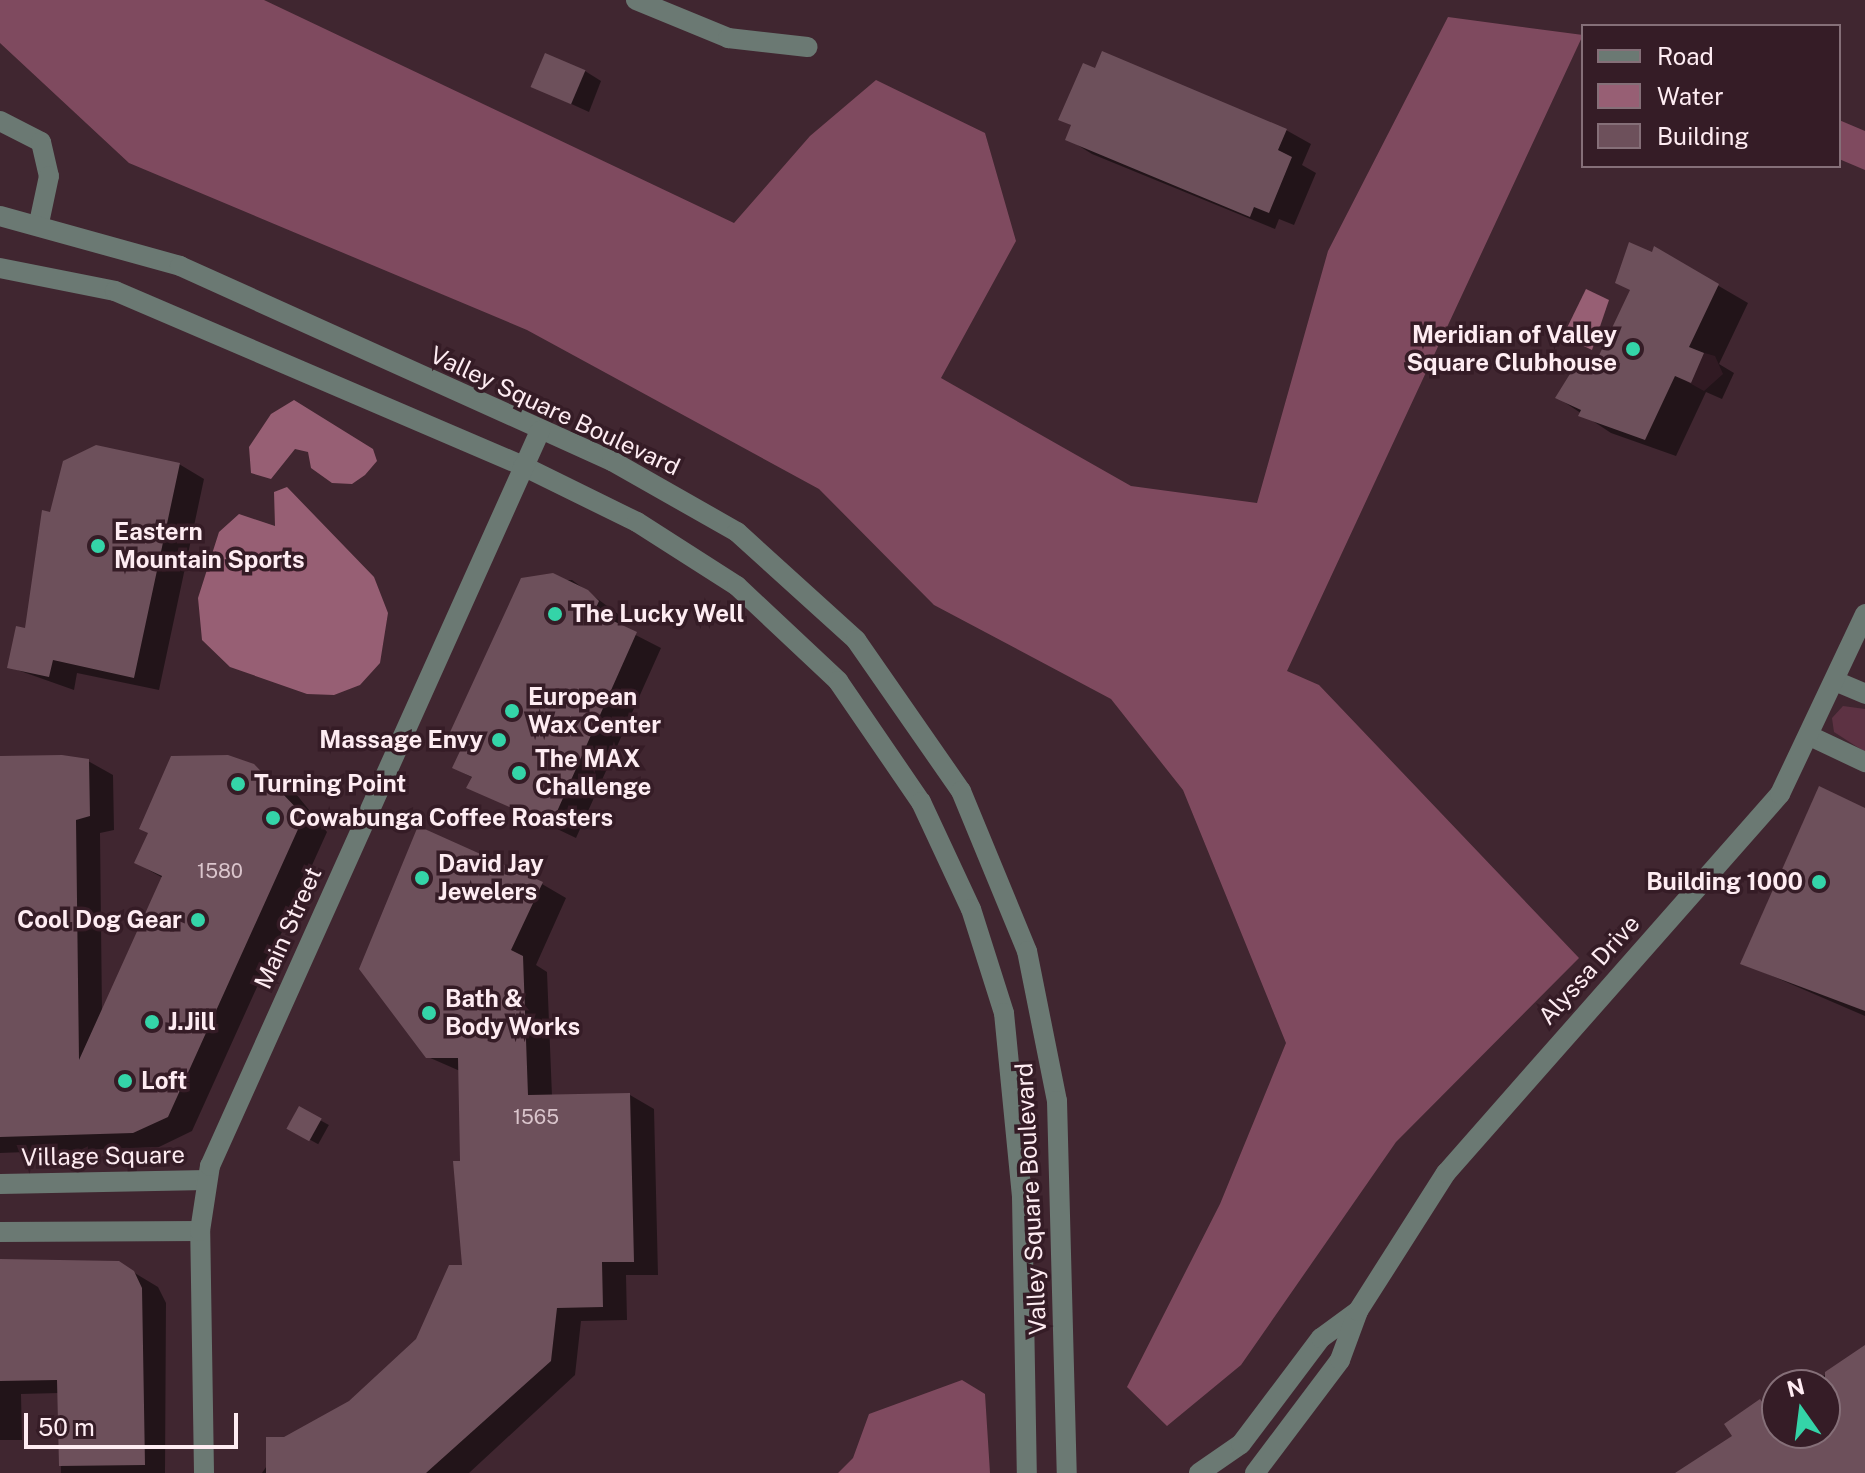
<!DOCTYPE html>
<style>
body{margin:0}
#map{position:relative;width:1865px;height:1473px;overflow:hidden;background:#402630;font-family:"Public Sans",sans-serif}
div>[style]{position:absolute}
.green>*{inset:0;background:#5d3243}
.forest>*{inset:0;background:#7f4a5f}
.water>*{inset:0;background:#975f74}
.shadow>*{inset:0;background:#0007;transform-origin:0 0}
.building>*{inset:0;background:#6d505b;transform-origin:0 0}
.minor>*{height:20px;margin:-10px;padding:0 10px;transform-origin:10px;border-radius:10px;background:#6b7973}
.dots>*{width:22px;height:22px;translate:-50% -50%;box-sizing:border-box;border:4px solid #351c26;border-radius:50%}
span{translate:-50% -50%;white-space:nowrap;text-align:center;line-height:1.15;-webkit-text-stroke:7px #351c26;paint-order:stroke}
.number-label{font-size:20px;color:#dac5cc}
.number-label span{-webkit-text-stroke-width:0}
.poi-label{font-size:24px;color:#feecf2;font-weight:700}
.right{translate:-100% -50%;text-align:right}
.left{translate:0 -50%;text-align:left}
.street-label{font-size:24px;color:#feecf2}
.legend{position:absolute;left:1581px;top:24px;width:260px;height:144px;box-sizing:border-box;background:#351c26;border:2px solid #856f78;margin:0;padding:10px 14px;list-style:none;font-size:24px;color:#feecf2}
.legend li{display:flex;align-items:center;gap:16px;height:40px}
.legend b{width:40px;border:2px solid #856f78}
.north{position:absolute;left:1761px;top:1369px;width:80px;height:80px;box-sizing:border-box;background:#351c26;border:2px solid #856f78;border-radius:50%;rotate:346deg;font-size:22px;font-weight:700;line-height:32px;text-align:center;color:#feecf2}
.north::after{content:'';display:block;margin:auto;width:28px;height:36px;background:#34d4a8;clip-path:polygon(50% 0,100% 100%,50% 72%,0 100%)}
.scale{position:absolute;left:24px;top:1413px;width:214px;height:36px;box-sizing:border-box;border:4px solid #feecf2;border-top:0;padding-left:10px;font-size:24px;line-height:28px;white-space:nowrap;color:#feecf2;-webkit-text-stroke:6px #351c26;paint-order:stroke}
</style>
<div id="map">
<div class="green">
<div style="clip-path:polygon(1701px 352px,1715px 356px,1723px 374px,1704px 391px,1686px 381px)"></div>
<div style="clip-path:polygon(1843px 706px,1865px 709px,1865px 752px,1834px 732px,1832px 718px)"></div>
</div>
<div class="forest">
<div style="clip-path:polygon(0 0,264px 0,734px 223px,810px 136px,876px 80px,985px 133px,1016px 241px,941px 378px,1131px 486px,1257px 503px,1328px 251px,1448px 17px,1583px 35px,1287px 671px,1319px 685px,1579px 958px,1396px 1142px,1241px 1365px,1167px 1426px,1127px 1387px,1220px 1204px,1286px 1043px,1183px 790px,1111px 699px,934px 605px,819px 489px,527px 330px,129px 163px,0 43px)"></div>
<div style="clip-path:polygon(1839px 120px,1865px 131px,1865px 170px,1839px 159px)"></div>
<div style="clip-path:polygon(962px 1380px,985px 1394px,990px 1473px,838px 1473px,853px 1458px,869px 1414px)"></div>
</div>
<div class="water">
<div style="clip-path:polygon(1586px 289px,1609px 300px,1592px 350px,1563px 336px)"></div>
<div style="clip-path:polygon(294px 400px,373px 449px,377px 461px,365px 475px,352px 484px,332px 483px,311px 468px,308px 452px,295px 449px,271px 479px,251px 473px,249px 447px,271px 414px)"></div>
<div style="clip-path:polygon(287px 487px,374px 577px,388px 613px,380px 663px,360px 685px,334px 695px,307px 694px,230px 667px,202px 640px,198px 598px,219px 532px,239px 514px,275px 526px,274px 492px)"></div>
</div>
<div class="shadow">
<div style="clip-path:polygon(585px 71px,601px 81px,589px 112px,534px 87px)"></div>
<div style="clip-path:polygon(1061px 119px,1286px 130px,1311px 144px,1302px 165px,1316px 173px,1294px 225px,1279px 219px,1275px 229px,1092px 154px,1068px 139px,1073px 126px)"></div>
<div style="clip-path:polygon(1655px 249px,1748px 303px,1719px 364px,1734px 373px,1722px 399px,1706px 392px,1676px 456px,1611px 433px,1558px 398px,1594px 371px)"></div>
<div style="clip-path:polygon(179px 464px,204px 479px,159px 690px,77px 673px,74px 690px,9px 667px,27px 630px,51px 515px)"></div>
<div style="clip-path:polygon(522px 580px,572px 580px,622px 617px,618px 626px,661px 648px,576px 838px,469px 787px,473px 778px,454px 768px,462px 750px,448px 742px)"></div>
<div style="clip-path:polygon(228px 757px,292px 789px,327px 832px,192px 1131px,159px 1147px,0 1153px,0 762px,88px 761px,113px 775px,114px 830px,100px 833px,102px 1013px,163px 878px,136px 863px)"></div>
<div style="clip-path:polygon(1865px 810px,1865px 1016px,1742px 963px)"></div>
<div style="clip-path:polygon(542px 884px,566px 898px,536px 965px,547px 972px,552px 1096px,630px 1095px,654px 1109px,658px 1275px,626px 1275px,627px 1320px,581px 1321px,575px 1375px,469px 1473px,262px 1473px,285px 1439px,350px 1402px,417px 1340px,464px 1267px,460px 1071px,428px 1057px)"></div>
<div style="left:300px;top:1109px;width:33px;height:22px;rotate:29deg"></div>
<div style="clip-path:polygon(118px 1263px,158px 1287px,166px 1303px,165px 1473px,61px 1473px,59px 1393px,21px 1394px,22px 1440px,0 1440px,0 1266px)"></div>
<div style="clip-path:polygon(1865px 1348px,1865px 1473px,1679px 1473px,1734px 1436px,1761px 1402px,1777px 1407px,1777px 1433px,1825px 1433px,1825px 1385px,1810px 1385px)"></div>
</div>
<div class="building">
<div style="clip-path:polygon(1102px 51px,1287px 129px,1278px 150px,1292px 157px,1269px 213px,1254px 207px,1250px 217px,1065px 140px,1071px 125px,1058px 120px,1083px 63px,1095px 68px)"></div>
<div style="left:545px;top:53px;width:44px;height:37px;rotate:23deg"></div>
<div style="clip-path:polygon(1629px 242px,1652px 252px,1654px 246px,1719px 284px,1689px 347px,1704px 353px,1691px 383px,1675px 376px,1645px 440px,1578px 416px,1581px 410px,1555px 398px,1578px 361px,1593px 368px,1630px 290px,1615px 283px)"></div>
<div style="clip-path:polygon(96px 445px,180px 463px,134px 678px,53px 660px,49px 677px,7px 668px,16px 626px,25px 628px,42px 510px,50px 512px,63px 461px)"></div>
<div style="clip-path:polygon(553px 573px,588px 590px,599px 601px,594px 612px,637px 632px,551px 825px,466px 788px,472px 777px,452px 768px,461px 749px,445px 743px,521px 578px)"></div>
<div style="clip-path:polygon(62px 755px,89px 759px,90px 816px,76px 820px,79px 1060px,162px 876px,134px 863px,148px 833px,139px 829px,171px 756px,228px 755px,254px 764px,304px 816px,168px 1117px,133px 1133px,0 1137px,0 756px)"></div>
<div style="clip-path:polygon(1819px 786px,1865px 808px,1865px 1011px,1740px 964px)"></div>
<div style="clip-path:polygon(418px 826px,543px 882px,511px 950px,523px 956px,528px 1095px,630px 1093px,634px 1262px,602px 1262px,603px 1307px,557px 1308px,551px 1361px,426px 1473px,266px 1473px,266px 1437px,284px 1437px,349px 1401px,416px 1339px,449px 1265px,462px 1265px,453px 1161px,460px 1161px,458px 1058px,426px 1058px,359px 969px)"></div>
<div style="left:299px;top:1106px;width:26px;height:26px;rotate:29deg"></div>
<div style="clip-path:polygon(0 1259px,119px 1261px,134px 1271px,142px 1288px,145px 1465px,59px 1466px,57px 1380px,0 1381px)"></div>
<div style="clip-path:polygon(1865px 1345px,1865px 1473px,1675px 1473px,1732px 1436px,1724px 1424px,1760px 1399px,1769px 1411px,1777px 1405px,1777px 1433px,1825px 1433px,1825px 1372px)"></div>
</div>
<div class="minor">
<div style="left:636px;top:0;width:100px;rotate:22.4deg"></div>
<div style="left:728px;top:38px;width:80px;rotate:6.5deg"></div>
<div style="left:0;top:121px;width:46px;rotate:27.1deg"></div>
<div style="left:41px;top:142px;width:35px;rotate:77deg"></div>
<div style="left:49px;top:176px;width:48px;rotate:102deg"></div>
<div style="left:0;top:216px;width:187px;rotate:15.5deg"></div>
<div style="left:180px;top:266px;width:474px;rotate:24.3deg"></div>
<div style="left:612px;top:461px;width:144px;rotate:29.6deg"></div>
<div style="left:737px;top:532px;width:161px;rotate:42.2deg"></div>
<div style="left:856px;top:640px;width:184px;rotate:55.2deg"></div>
<div style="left:961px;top:791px;width:173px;rotate:67.6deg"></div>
<div style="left:1027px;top:951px;width:153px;rotate:78.7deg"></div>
<div style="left:1057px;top:1101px;width:372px;rotate:88.5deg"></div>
<div style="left:0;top:268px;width:117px;rotate:11.3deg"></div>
<div style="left:115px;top:291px;width:444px;rotate:23.2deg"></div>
<div style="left:523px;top:466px;width:127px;rotate:26.2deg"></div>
<div style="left:637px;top:522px;width:119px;rotate:32.6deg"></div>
<div style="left:737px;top:586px;width:139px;rotate:43.2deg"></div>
<div style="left:838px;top:681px;width:147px;rotate:55.6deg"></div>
<div style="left:921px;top:802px;width:118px;rotate:65deg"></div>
<div style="left:971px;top:909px;width:109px;rotate:72.4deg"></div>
<div style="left:1004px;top:1013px;width:185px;rotate:84.4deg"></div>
<div style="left:1022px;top:1197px;width:276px;rotate:89deg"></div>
<div style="left:1835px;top:681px;width:33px;rotate:23deg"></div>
<div style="left:1812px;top:737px;width:59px;rotate:25.3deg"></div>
<div style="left:0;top:1184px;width:207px;rotate:-1.1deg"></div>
<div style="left:0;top:1232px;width:200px;rotate:-0.3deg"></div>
<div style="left:204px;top:1473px;width:242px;rotate:-90.9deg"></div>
<div style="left:200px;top:1231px;width:66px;rotate:-81.3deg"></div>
<div style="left:210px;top:1166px;width:806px;rotate:-65.82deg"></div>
<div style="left:1199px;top:1473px;width:51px;rotate:-34.6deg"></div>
<div style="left:1241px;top:1444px;width:133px;rotate:-53deg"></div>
<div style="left:1321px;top:1338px;width:46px;rotate:-36.1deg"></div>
<div style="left:1255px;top:1473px;width:141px;rotate:-53deg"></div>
<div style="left:1340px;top:1360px;width:52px;rotate:-69.8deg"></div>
<div style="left:1358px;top:1311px;width:164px;rotate:-57.5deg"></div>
<div style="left:1446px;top:1173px;width:505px;rotate:-48.61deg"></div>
<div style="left:1780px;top:794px;width:199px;rotate:-64.7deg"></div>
</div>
<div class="dots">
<div style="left:1633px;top:349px;background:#34d4a8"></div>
<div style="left:98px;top:546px;background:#34d4a8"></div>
<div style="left:555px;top:614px;background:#34d4a8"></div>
<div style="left:512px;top:711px;background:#34d4a8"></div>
<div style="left:499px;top:740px;background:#34d4a8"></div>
<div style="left:519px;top:773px;background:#34d4a8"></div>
<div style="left:238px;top:784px;background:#34d4a8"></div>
<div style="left:273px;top:818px;background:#34d4a8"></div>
<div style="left:422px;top:878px;background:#34d4a8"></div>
<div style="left:1819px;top:882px;background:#34d4a8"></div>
<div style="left:198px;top:920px;background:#34d4a8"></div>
<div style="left:429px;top:1013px;background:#34d4a8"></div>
<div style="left:152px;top:1022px;background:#34d4a8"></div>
<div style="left:125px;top:1081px;background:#34d4a8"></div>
</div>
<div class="number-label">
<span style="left:220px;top:871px">1580</span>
<span style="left:536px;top:1117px">1565</span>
</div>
<div class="poi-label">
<span class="right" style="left:1617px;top:349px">Meridian of Valley<br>Square Clubhouse</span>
<span class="left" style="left:114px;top:546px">Eastern<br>Mountain Sports</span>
<span class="left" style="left:571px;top:614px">The Lucky Well</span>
<span class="left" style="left:528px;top:711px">European<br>Wax Center</span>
<span class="right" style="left:483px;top:740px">Massage Envy</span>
<span class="left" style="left:535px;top:773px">The MAX<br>Challenge</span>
<span class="left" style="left:254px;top:784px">Turning Point</span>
<span class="left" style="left:289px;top:818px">Cowabunga Coffee Roasters</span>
<span class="left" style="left:438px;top:878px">David Jay<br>Jewelers</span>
<span class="right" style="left:1803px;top:882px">Building 1000</span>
<span class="right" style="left:182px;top:920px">Cool Dog Gear</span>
<span class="left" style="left:445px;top:1013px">Bath &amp;<br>Body Works</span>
<span class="left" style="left:168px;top:1022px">J.Jill</span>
<span class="left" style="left:141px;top:1081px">Loft</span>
</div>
<div class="street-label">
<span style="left:555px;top:411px;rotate:25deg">Valley Square Boulevard</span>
<span style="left:288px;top:928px;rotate:-66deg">Main Street</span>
<span style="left:1589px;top:970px;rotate:-48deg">Alyssa Drive</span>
<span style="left:103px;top:1156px;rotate:-1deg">Village Square</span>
<span style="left:1031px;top:1199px;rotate:-93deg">Valley Square Boulevard</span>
</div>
<ul class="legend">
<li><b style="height:10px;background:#6b7973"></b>Road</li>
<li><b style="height:22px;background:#975f74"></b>Water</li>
<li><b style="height:22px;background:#6d505b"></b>Building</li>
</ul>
<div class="north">N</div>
<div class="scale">50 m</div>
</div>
